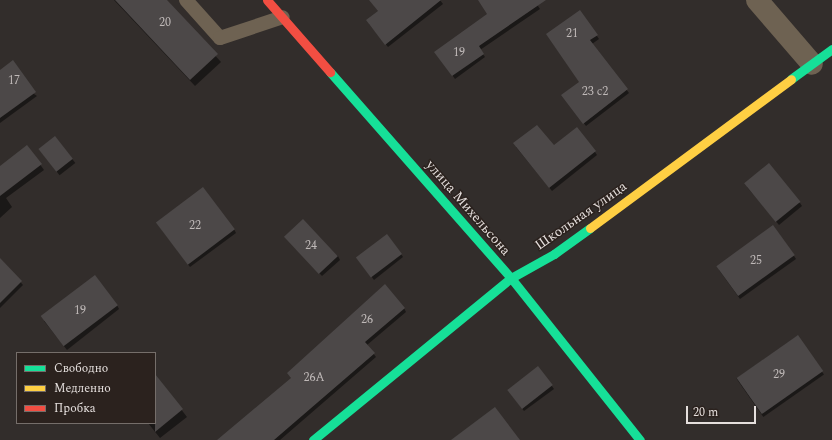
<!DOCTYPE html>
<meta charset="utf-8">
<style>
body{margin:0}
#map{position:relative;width:832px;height:440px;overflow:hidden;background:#322d2b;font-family:Spectral,serif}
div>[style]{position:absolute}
.shadow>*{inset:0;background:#0007;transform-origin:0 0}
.building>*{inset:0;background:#4c4848;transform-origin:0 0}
.lane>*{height:14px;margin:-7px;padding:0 7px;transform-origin:7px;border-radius:7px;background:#6e6252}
.street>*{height:22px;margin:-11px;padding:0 11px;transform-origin:11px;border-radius:11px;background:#6e6252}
.fast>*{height:9px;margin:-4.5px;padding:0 4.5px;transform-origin:4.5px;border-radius:4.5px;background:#16e098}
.slow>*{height:9px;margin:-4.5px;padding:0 4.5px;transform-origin:4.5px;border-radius:4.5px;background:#ffcf43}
.jam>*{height:9px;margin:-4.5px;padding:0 4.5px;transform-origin:4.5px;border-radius:4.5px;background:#f24e42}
span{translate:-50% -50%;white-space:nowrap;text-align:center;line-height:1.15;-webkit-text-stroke:3px #2b221e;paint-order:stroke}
.number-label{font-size:12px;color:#bfb9b8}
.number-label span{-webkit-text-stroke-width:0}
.street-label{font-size:14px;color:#e5dfdd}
.legend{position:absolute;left:16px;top:352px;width:140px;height:72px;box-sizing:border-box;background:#2b221e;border:1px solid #756e6a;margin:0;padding:5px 7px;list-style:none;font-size:12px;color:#e5dfdd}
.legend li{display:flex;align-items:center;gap:8px;height:20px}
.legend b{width:20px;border:1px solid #756e6a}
.scale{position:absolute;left:686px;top:406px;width:70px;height:18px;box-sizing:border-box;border:2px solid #e5dfdd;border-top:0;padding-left:5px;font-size:12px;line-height:14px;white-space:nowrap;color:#e5dfdd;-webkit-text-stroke:3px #2b221e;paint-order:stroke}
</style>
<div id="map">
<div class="shadow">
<div style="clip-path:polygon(114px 0,165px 0,221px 62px,195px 86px)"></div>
<div style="clip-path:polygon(370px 0,440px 0,443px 4px,388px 47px,369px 24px,379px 12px)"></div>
<div style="clip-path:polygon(487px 0,534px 0,540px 9px,480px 50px,485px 57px,455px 79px,438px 55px,488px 15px)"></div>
<div style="clip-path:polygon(547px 34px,597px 36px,599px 39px,592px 44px,629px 93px,586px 126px,565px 99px,580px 82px)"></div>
<div style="clip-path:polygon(0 71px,37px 96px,0 123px)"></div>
<div style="left:55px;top:137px;width:33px;height:20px;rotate:52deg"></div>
<div style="clip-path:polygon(27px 146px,44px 170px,6px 198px,12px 207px,0 218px,0 167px)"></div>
<div style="clip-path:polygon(516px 147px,553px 147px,595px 152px,597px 155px,552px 191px)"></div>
<div style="clip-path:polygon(747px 187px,800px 203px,802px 206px,779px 225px)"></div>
<div style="clip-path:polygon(159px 226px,234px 229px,236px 233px,190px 267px)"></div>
<div style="clip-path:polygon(285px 237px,338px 256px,340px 260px,322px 276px)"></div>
<div style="clip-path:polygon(401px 254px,403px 257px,374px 280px,360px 261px)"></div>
<div style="clip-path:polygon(794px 256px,796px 259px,740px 299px,719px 270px)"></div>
<div style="clip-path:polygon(0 260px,23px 285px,0 308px)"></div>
<div style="clip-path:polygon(117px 305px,119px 309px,67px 350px,44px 321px)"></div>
<div style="clip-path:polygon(404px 308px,406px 312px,367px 345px,376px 357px,280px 440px,237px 440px,292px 379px,288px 373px)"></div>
<div style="left:797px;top:336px;width:47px;height:74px;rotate:55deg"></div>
<div style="clip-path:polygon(538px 367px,554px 389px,524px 411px,510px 393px)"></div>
<div style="clip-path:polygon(161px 383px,187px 417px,160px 438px,148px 423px,155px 423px,155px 387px)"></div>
</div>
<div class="building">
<div style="clip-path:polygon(115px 0,167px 0,218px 54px,190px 80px)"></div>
<div style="clip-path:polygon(369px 0,441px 0,385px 45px,366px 20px,378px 11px)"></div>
<div style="clip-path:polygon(478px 0,546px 0,479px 46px,484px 54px,452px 76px,434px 52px,487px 14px)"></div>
<div style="clip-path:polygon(580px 10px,598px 35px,590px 40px,628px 89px,583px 124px,561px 95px,579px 82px,546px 34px)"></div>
<div style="clip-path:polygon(13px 60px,36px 92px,0 118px,0 70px)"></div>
<div style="clip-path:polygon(537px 125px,554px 145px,577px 127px,596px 151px,549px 188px,513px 143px)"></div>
<div style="left:55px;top:136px;width:29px;height:21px;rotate:52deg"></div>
<div style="clip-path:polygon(27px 145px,42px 164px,0 196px,0 166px)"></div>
<div style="left:769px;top:163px;width:50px;height:32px;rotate:51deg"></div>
<div style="left:203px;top:187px;width:53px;height:59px;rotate:53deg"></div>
<div style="left:303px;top:219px;width:51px;height:26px;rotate:47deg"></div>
<div style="left:773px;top:225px;width:37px;height:70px;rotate:54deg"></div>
<div style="left:387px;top:234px;width:25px;height:39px;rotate:53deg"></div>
<div style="clip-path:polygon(0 258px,22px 281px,0 303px)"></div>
<div style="left:95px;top:275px;width:38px;height:68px;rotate:53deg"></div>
<div style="clip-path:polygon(385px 284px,405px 308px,365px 342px,375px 353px,274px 440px,217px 440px,291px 378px,287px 373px)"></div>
<div style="left:798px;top:335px;width:44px;height:75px;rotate:55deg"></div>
<div style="left:538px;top:366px;width:24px;height:39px;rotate:52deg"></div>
<div style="clip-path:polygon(155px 374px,183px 409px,155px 432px)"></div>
<div style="clip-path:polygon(495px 407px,520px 440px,451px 440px)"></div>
</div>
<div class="lane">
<div style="left:186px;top:0;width:51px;rotate:48.2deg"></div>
<div style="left:220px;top:38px;width:66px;rotate:-18.4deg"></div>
</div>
<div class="street">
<div style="left:757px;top:0;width:84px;rotate:49.3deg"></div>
</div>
<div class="fast">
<div style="left:330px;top:72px;width:274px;rotate:48.7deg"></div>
<div style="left:511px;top:278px;width:207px;rotate:51.5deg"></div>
<div style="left:791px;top:79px;width:51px;rotate:-36.2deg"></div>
<div style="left:313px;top:440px;width:256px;rotate:-39.3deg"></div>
<div style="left:511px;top:278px;width:49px;rotate:-29.2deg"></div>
<div style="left:554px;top:254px;width:44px;rotate:-35.8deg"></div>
</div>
<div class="slow">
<div style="left:590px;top:228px;width:250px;rotate:-36.5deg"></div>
</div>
<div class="jam">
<div style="left:267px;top:0;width:96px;rotate:48.8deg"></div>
</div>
<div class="number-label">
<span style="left:165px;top:23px">20</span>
<span style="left:572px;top:34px">21</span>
<span style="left:459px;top:53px">19</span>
<span style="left:14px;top:81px">17</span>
<span style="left:595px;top:92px">23 с2</span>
<span style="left:195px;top:226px">22</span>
<span style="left:311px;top:246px">24</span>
<span style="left:756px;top:261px">25</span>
<span style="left:80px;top:311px">19</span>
<span style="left:367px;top:320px">26</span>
<span style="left:779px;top:375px">29</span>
<span style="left:314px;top:378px">26А</span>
</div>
<div class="street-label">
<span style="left:468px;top:208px;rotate:49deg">улица Михельсона</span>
<span style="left:581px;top:216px;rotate:-35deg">Школьная улица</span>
</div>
<ul class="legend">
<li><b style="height:5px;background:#16e098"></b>Свободно</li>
<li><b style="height:5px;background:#ffcf43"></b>Медленно</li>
<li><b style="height:5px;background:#f24e42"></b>Пробка</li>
</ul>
<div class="scale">20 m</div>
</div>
